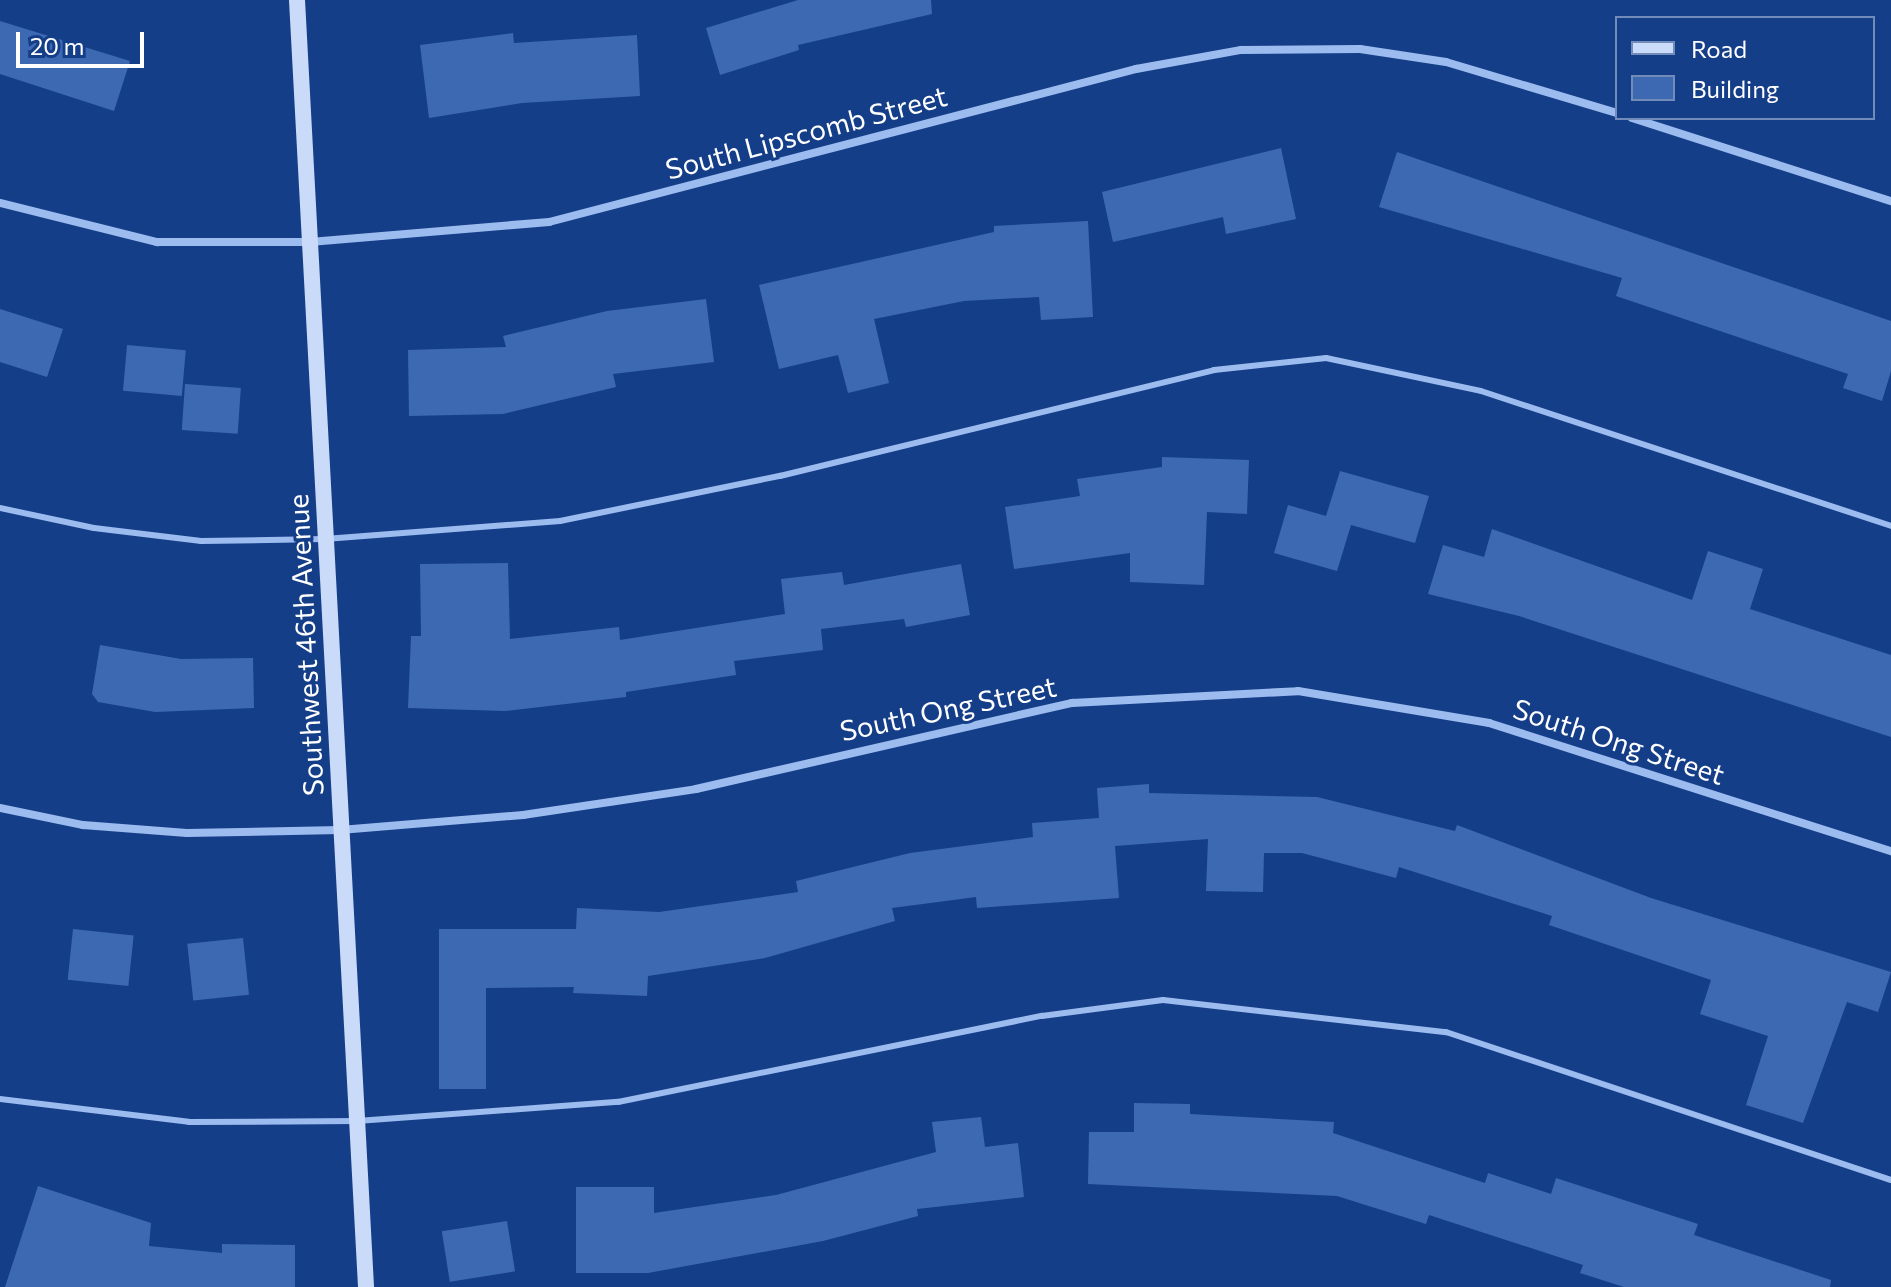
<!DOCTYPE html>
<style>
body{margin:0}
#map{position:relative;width:1891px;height:1287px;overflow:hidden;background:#153e89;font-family:Commissioner,sans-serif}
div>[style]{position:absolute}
.building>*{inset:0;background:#3d69b2;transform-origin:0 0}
.service>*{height:6px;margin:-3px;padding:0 3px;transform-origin:3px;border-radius:3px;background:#9cbbef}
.minor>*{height:8px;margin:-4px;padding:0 4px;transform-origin:4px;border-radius:4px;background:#9cbbef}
.secondary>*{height:16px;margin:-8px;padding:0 8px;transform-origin:8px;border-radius:8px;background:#cadbfa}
span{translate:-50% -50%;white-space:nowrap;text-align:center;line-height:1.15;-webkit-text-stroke:6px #153e89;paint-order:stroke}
.street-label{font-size:28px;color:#fff}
.legend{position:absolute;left:1615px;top:16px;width:260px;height:104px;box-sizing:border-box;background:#153e89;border:2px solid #738bb8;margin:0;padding:10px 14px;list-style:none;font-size:24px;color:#fff}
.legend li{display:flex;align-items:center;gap:16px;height:40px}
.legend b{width:40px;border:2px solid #738bb8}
.scale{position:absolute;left:16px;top:32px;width:128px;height:36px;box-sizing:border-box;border:4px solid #fff;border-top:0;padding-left:10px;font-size:24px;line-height:28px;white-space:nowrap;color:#fff;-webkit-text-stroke:6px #153e89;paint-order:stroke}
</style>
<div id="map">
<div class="building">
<div style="clip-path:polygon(798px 0,931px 0,932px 14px,798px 45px,799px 50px,720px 75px,706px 28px)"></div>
<div style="clip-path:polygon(0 21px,130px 61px,114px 111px,0 74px)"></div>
<div style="clip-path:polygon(513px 33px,514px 43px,637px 35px,640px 96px,522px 103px,429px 118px,420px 45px)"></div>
<div style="clip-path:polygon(1281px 148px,1296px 219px,1226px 234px,1223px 217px,1113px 242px,1102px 192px)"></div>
<div style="clip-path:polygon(1397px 152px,1891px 321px,1891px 371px,1882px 401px,1843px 388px,1848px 374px,1616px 296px,1622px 278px,1379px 207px)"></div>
<div style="clip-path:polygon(1088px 221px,1093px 317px,1041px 320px,1039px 297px,964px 301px,874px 319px,889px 383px,848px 393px,838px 355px,779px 369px,759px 285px,994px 232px,994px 226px)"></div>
<div style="clip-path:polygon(706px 299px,714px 362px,613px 374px,616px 387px,503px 414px,409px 416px,408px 350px,506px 347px,503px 336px,607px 311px)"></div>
<div style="clip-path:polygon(0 309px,63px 329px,47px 377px,0 362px)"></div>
<div style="left:127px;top:345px;width:59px;height:46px;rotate:5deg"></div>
<div style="left:185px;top:384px;width:56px;height:46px;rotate:4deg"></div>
<div style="clip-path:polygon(1162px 457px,1249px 460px,1247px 514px,1207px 512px,1204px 585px,1130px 582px,1130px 553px,1014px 569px,1005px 507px,1080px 496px,1077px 479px,1162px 467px)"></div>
<div style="clip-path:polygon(1340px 471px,1429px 496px,1415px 543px,1351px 525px,1337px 571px,1274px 553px,1288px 505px,1326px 516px)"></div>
<div style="clip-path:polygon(1492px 529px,1692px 600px,1708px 551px,1763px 569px,1750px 609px,1891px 655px,1891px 737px,1519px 616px,1428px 594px,1443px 545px,1484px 557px)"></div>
<div style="clip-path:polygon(508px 563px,510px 639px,619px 627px,620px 640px,785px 614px,781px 579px,842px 572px,844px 585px,961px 564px,970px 615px,906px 627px,904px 619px,821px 629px,823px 650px,734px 661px,736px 675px,626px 692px,626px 697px,505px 711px,408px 708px,411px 636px,421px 636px,420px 564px)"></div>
<div style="clip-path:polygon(100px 645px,181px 659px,253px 658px,254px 708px,155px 712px,98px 702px,92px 694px)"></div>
<div style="clip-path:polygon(1149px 784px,1149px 793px,1317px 797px,1455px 831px,1457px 825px,1651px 898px,1891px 972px,1878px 1012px,1847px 1002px,1803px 1123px,1746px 1105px,1768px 1036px,1700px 1014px,1711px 980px,1549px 925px,1552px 916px,1399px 867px,1396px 878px,1302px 853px,1264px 853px,1263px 892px,1206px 891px,1208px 839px,1115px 846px,1119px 898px,977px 908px,976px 897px,892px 908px,895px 921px,765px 958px,648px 976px,647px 996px,573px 993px,574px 987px,486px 988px,486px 1089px,439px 1089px,439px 929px,576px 929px,577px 908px,659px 912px,798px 892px,796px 881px,910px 853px,1033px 837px,1032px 823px,1099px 818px,1097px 788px)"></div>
<div style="left:73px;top:929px;width:61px;height:51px;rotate:6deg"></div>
<div style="left:243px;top:938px;width:57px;height:56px;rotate:84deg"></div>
<div style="clip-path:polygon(1134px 1103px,1190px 1104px,1190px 1114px,1334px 1122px,1333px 1133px,1485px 1183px,1488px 1173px,1551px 1194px,1556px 1178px,1698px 1224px,1694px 1235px,1831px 1280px,1830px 1287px,1624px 1287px,1580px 1273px,1583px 1265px,1429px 1215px,1426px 1224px,1337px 1196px,1088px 1184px,1089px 1132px,1134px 1132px)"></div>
<div style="clip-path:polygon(981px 1117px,985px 1147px,1018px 1143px,1024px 1197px,917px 1209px,918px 1216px,823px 1241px,648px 1273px,576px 1273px,576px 1187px,654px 1187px,654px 1213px,776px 1195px,936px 1152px,932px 1122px)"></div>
<div style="clip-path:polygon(38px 1186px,151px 1223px,149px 1246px,222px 1253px,222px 1244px,295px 1245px,295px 1287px,5px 1287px)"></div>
<div style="left:507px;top:1221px;width:51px;height:66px;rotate:81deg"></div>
</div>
<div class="service">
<div style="left:0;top:508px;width:96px;rotate:12deg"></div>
<div style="left:94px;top:528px;width:108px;rotate:6.9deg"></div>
<div style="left:201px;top:541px;width:124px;rotate:-0.9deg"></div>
<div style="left:325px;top:539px;width:236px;rotate:-4.4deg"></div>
<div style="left:560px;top:521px;width:225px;rotate:-11.6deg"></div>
<div style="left:780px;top:476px;width:447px;rotate:-13.7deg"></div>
<div style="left:1214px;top:370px;width:113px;rotate:-6.1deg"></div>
<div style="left:1326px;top:358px;width:158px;rotate:12deg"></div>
<div style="left:1481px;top:391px;width:432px;rotate:18.2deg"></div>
<div style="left:0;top:1099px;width:190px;rotate:6.9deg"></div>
<div style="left:189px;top:1122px;width:168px;rotate:-0.3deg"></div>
<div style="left:357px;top:1121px;width:262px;rotate:-4.2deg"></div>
<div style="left:618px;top:1102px;width:433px;rotate:-11.5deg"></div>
<div style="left:1042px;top:1016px;width:122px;rotate:-7.5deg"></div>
<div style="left:1163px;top:1000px;width:285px;rotate:6.5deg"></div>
<div style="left:1446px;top:1032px;width:469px;rotate:18.4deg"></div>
</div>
<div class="minor">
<div style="left:1632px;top:118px;width:272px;rotate:17.8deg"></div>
<div style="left:0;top:203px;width:162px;rotate:14deg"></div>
<div style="left:157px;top:242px;width:153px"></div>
<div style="left:310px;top:242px;width:240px;rotate:-4.8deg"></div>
<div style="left:549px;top:222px;width:607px;rotate:-14.61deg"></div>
<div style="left:1136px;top:69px;width:107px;rotate:-10.3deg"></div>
<div style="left:1241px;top:50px;width:119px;rotate:-0.5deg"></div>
<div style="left:1360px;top:49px;width:87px;rotate:8.6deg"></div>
<div style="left:1446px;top:62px;width:178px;rotate:16.6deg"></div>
<div style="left:0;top:808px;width:85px;rotate:11.6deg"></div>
<div style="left:83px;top:825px;width:104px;rotate:4.4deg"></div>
<div style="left:187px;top:833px;width:153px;rotate:-1.1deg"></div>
<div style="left:340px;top:830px;width:184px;rotate:-4.7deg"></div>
<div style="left:523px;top:815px;width:175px;rotate:-8.5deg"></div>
<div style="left:696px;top:789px;width:386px;rotate:-12.9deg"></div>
<div style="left:1072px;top:703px;width:226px;rotate:-3deg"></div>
<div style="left:1298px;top:691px;width:194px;rotate:9.5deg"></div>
<div style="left:1489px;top:723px;width:422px;rotate:17.7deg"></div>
</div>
<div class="secondary">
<div style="left:297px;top:0;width:1289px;rotate:86.93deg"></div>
</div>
<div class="street-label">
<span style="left:806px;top:132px;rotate:-15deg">South Lipscomb Street</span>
<span style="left:305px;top:645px;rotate:-93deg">Southwest 46th Avenue</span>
<span style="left:948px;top:708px;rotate:-12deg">South Ong Street</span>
<span style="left:1619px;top:741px;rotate:18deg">South Ong Street</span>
</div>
<ul class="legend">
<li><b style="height:10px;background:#cadbfa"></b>Road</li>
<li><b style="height:22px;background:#3d69b2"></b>Building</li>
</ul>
<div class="scale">20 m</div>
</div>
